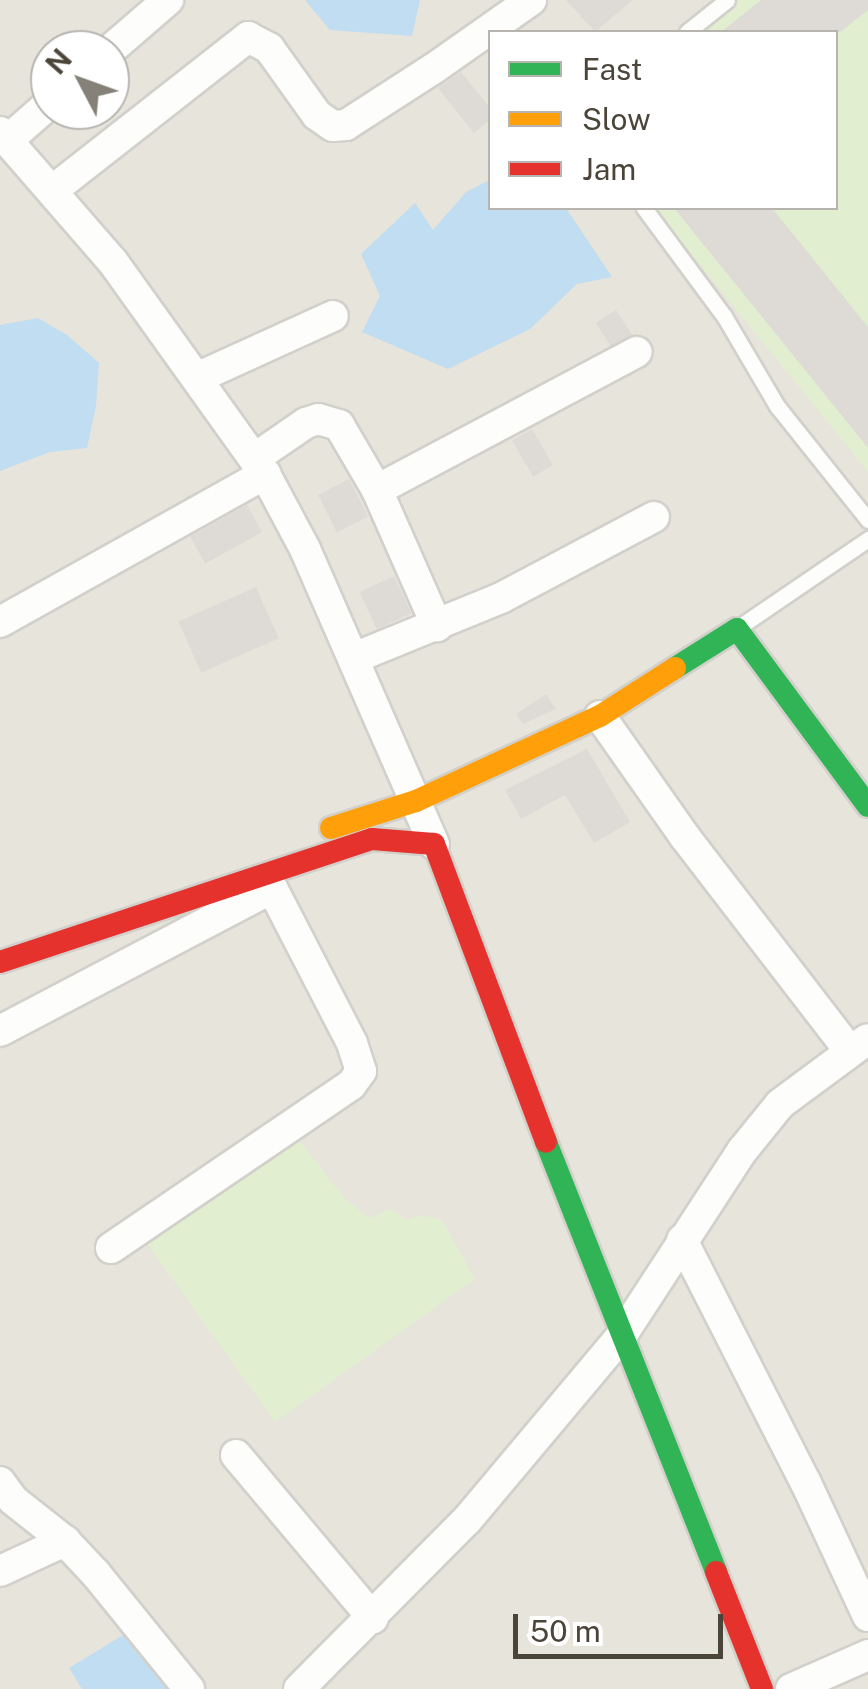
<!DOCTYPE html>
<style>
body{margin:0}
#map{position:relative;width:868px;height:1689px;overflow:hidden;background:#f4f2ee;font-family:"Public Sans",sans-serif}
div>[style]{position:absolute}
.residential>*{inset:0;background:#e7e4dc}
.green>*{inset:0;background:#e1eecf}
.water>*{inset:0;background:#c0ddf1}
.building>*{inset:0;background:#dedbd6;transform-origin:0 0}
.roads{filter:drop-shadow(2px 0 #d2d0cb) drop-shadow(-2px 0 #d2d0cb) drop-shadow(0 2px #d2d0cb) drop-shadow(0 -2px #d2d0cb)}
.lane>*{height:15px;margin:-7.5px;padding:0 7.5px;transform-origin:7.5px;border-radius:7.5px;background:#fdfdfc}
.street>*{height:30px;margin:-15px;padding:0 15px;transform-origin:15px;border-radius:15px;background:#fdfdfc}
.fast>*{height:22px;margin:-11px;padding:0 11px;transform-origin:11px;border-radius:11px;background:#30b455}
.slow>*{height:22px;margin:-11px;padding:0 11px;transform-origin:11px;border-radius:11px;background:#ff9f0a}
.jam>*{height:22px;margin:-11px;padding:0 11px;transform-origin:11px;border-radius:11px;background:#e5322d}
span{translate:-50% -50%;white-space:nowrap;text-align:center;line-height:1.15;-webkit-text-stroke:8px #fff;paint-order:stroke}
.legend{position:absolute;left:488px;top:30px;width:350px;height:180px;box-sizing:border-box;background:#fff;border:2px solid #b7b4b0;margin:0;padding:12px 18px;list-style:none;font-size:30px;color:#4b4439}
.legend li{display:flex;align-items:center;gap:20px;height:50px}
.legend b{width:50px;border:2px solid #b7b4b0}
.north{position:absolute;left:30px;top:30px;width:100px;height:100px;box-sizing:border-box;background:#fff;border:2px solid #b7b4b0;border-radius:50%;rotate:311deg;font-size:28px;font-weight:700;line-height:40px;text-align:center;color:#4b4439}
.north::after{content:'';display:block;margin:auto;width:35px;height:45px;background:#868178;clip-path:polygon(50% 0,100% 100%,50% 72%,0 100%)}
.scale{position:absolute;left:513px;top:1614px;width:210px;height:45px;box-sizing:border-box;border:5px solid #4b4439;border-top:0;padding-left:12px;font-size:30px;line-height:35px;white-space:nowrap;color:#4b4439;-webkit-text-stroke:8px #fff;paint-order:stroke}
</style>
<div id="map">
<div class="residential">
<div style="clip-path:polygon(evenodd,0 0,868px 0,868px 1689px,0 1689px,0 0,490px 32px,836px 32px,836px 208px,490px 208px,490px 32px,0 0,50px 50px,110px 50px,110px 110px,50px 110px,50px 50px)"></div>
</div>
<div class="green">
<div style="clip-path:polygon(738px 0,868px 0,868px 472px,654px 208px,836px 208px,836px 32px,698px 32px)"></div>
<div style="clip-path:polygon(294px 1134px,346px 1200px,370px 1218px,390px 1209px,407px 1220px,420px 1215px,442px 1220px,475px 1279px,275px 1422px,143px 1238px)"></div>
</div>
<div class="water">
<div style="clip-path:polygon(305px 0,420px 0,412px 36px,330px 30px)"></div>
<div style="clip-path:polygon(490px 180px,490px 208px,566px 208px,612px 277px,577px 284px,530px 329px,448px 369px,362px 332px,380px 296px,361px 254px,415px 203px,433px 230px,466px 192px)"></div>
<div style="clip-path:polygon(38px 318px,67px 335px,99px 363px,96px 406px,87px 448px,50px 452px,0 471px,0 325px)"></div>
<div style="clip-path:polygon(133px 1629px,185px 1689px,82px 1689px,69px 1668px)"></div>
</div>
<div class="building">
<div style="clip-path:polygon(566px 0,633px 0,595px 32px)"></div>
<div style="clip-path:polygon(761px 0,868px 0,868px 10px,840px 32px,721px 32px)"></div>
<div style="clip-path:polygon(461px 72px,490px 108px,490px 120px,474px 133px,438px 88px)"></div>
<div style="clip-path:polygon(674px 208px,772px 208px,789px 229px,868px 327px,868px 448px)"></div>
<div style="left:616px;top:310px;width:30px;height:24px;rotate:57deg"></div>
<div style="left:532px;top:429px;width:42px;height:23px;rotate:60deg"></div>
<div style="left:349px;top:479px;width:42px;height:35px;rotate:63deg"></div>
<div style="left:247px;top:505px;width:31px;height:65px;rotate:61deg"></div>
<div style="left:394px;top:576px;width:41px;height:38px;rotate:65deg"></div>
<div style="left:256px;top:587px;width:56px;height:85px;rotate:66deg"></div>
<div style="clip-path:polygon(546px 694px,556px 709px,523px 724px,516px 714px)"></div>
<div style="clip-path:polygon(587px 749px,630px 822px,594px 843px,565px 795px,521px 819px,505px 790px)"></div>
</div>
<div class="roads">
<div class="lane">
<div style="left:687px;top:32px;width:51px;rotate:-38.7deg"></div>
<div style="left:644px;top:208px;width:134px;rotate:53.5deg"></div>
<div style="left:724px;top:316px;width:104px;rotate:59.5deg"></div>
<div style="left:777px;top:406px;width:146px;rotate:51.4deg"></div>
<div style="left:739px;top:627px;width:156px;rotate:-34.3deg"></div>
</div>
<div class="street">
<div style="left:110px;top:50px;width:77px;rotate:-40.8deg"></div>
<div style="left:0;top:132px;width:172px;rotate:49deg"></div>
<div style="left:113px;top:262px;width:261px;rotate:54.4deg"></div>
<div style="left:265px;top:474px;width:85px;rotate:61.9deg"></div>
<div style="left:305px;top:549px;width:322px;rotate:66.4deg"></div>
<div style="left:8px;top:140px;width:56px;rotate:-41.4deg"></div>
<div style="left:53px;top:190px;width:248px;rotate:-38.1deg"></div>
<div style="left:248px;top:37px;width:24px;rotate:28deg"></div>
<div style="left:269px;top:48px;width:82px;rotate:54.4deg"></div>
<div style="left:317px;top:115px;width:19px;rotate:35deg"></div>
<div style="left:333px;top:126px;width:13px;rotate:-4deg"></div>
<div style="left:346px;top:125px;width:103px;rotate:-32.8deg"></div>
<div style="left:433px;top:69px;width:120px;rotate:-35.1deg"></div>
<div style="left:199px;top:377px;width:147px;rotate:-24.5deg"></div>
<div style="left:255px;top:458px;width:62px;rotate:-34.5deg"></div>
<div style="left:306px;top:423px;width:13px;rotate:-18deg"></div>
<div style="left:318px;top:419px;width:22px;rotate:16deg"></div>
<div style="left:339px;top:425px;width:75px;rotate:59.7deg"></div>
<div style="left:377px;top:490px;width:149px;rotate:66.2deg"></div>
<div style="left:377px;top:490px;width:294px;rotate:-28deg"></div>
<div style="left:0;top:622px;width:304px;rotate:-29.2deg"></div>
<div style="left:354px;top:658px;width:159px;rotate:-22.2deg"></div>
<div style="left:501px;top:598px;width:173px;rotate:-27.9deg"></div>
<div style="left:600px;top:716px;width:148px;rotate:54.9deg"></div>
<div style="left:685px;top:837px;width:270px;rotate:52.4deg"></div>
<div style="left:0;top:1031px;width:307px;rotate:-27.7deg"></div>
<div style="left:682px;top:1240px;width:271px;rotate:63deg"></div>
<div style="left:805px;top:1481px;width:149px;rotate:65deg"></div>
<div style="left:111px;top:1248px;width:290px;rotate:-34.2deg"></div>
<div style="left:351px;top:1085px;width:17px;rotate:-54deg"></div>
<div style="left:361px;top:1071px;width:29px;rotate:-108deg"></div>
<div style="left:352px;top:1043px;width:174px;rotate:-117.3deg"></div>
<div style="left:236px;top:1455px;width:213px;rotate:50deg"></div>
<div style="left:0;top:1482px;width:22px;rotate:54deg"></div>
<div style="left:13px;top:1500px;width:66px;rotate:38.3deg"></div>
<div style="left:65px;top:1541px;width:45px;rotate:46.8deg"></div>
<div style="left:96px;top:1574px;width:148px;rotate:51deg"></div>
<div style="left:0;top:1571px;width:72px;rotate:-24.8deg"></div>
<div style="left:299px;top:1689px;width:238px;rotate:-45.2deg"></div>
<div style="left:467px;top:1520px;width:241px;rotate:-50deg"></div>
<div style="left:622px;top:1335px;width:220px;rotate:-56.9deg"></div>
<div style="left:742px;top:1151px;width:60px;rotate:-51deg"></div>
<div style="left:780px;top:1104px;width:109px;rotate:-36.5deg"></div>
<div style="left:791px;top:1689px;width:84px;rotate:-23.8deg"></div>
</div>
<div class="fast">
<div style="left:675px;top:668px;width:73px;rotate:-32.2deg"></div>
<div style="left:737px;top:629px;width:220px;rotate:53.5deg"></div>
<div style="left:546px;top:1142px;width:462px;rotate:68.4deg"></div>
</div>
<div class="slow">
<div style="left:331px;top:828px;width:89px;rotate:-17.6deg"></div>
<div style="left:416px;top:801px;width:203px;rotate:-24.8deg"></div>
<div style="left:600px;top:716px;width:89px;rotate:-32.6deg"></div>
</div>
<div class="jam">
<div style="left:0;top:962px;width:392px;rotate:-18.3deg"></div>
<div style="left:372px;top:839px;width:62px;rotate:4.6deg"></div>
<div style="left:434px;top:844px;width:318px;rotate:69.4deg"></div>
<div style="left:716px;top:1572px;width:126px;rotate:68.5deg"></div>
</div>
</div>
<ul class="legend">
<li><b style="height:12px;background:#30b455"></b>Fast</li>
<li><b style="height:12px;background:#ff9f0a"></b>Slow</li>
<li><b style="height:12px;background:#e5322d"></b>Jam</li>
</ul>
<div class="north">N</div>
<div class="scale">50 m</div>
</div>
